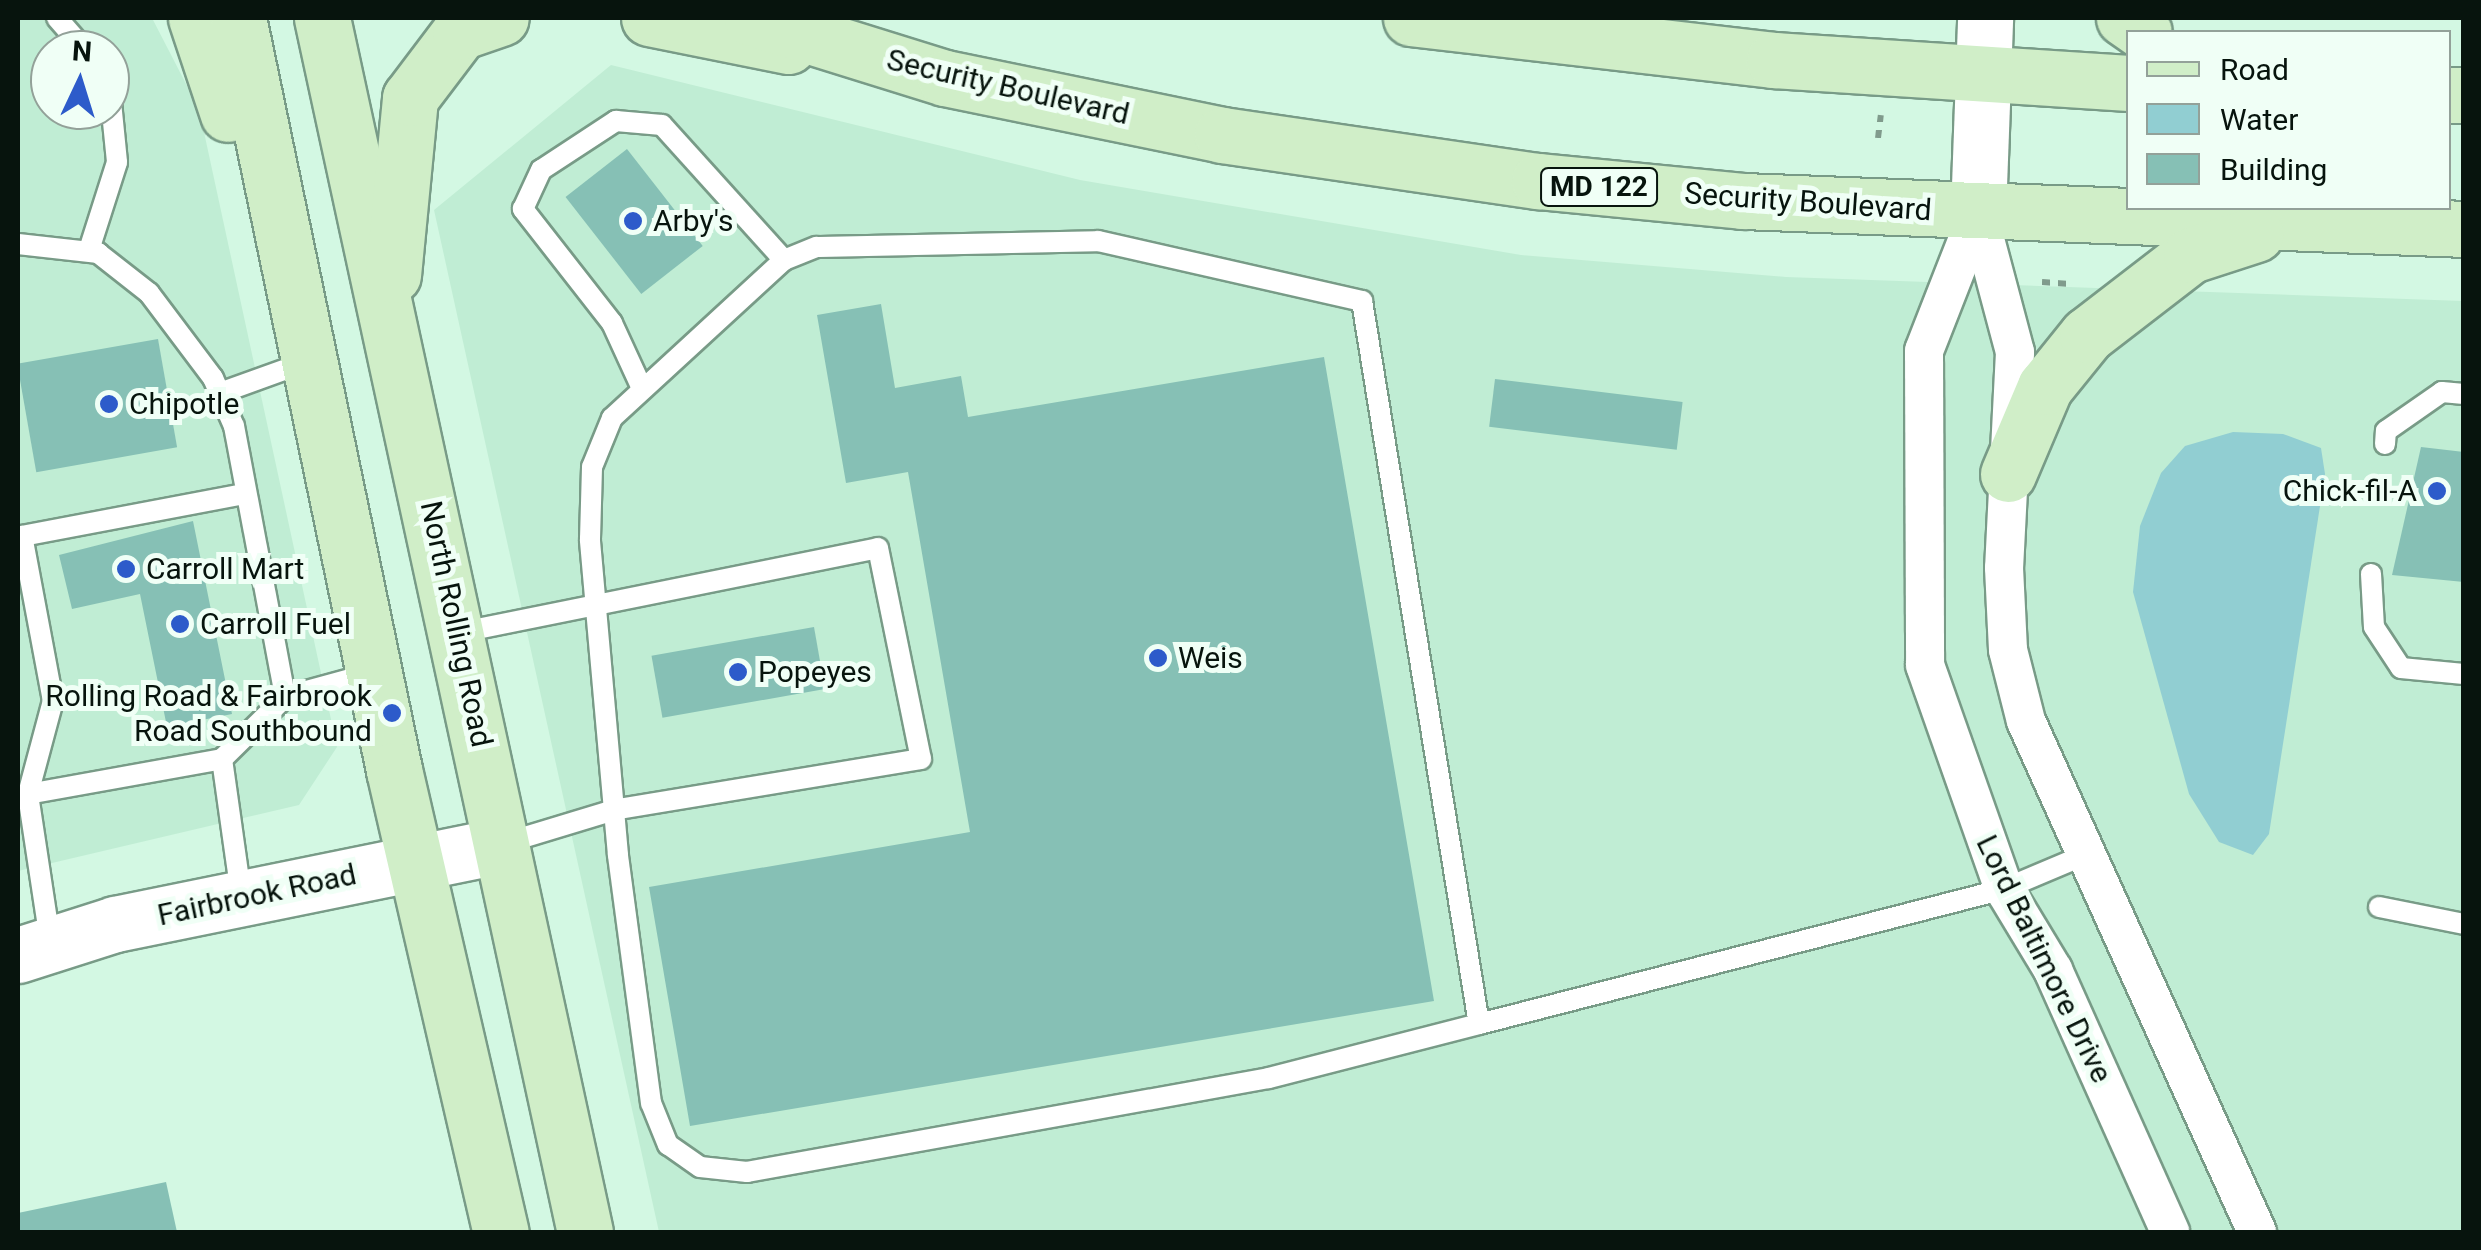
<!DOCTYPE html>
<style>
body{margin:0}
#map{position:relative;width:2481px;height:1250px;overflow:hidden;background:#d3f8e3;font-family:Roboto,sans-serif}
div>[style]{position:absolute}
.built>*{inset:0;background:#c0edd4}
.water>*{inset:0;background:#91ced2}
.building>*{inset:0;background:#86c0b5;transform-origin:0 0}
.path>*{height:6px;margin-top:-3px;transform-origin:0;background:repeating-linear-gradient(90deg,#809b8c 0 8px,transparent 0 16px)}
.roads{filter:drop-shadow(2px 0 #789b87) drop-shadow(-2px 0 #789b87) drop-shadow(0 2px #789b87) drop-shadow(0 -2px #789b87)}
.lane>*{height:20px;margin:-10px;padding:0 10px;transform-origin:10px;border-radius:10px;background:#fff}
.street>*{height:38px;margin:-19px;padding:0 19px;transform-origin:19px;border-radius:19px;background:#fff}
.secondary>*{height:55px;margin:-27.5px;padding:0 27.5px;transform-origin:27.5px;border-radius:27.5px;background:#fff}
.primary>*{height:55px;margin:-27.5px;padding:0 27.5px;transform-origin:27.5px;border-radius:27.5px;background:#d0eec8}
.dots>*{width:28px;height:28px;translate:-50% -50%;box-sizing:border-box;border:5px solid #f0fff6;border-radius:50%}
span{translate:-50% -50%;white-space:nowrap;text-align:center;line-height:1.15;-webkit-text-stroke:10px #f0fff6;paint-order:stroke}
.shield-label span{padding:2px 8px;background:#f0fff6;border:2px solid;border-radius:8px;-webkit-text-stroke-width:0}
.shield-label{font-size:28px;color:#07140d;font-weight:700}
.street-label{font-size:30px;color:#07140d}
.poi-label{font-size:30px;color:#07140d}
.left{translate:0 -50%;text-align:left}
.right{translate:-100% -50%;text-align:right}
.frame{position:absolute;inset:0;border:20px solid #07140d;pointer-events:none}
.legend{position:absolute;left:2126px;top:30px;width:325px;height:180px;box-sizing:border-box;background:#f0fff6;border:2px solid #93a199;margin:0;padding:12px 18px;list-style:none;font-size:30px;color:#07140d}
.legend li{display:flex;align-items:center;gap:20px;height:50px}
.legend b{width:50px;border:2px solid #93a199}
.north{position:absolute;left:30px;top:30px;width:100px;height:100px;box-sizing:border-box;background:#f0fff6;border:2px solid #93a199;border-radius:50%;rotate:4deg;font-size:28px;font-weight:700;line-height:40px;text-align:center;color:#07140d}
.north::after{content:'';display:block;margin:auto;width:35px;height:45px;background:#2d5bca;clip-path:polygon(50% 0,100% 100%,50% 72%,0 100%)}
</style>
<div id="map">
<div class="built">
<div style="clip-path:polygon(evenodd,18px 18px,152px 18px,199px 109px,337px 747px,299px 805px,18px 871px,18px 18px,50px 50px,110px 50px,110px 110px,50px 110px,50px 50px)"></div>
<div style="clip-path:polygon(611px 65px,1080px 180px,1521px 255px,1786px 277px,2463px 301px,2463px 1232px,659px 1232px,434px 210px)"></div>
</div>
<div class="water">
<div style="clip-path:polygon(2233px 432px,2283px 434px,2321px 448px,2325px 474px,2269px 834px,2253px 855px,2219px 842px,2189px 794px,2133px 592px,2140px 526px,2161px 473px,2185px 446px)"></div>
</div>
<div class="building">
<div style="left:627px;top:149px;width:123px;height:78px;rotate:52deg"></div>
<div style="clip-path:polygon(881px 304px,895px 388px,961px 376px,968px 417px,1324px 357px,1434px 1001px,690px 1126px,649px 887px,970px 832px,908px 472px,846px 483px,817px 315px)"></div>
<div style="left:158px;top:339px;width:110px;height:143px;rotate:80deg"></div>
<div style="left:1495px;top:379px;width:189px;height:48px;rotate:7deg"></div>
<div style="clip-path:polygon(2421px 447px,2464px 452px,2464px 582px,2392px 575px)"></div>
<div style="clip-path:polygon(193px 521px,232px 714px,167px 727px,140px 594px,72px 609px,59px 555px)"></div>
<div style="left:814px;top:627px;width:63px;height:165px;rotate:80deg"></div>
<div style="clip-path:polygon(166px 1182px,177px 1232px,18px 1232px,18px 1213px)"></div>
</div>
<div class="path">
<div style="left:1878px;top:138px;width:23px;rotate:-83deg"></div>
<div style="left:2042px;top:282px;width:28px;rotate:4deg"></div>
</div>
<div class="roads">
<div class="lane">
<div style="left:57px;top:18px;width:43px;rotate:48.8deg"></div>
<div style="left:18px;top:244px;width:81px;rotate:6.4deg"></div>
<div style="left:98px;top:253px;width:65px;rotate:38.1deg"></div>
<div style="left:149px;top:293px;width:106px;rotate:53deg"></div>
<div style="left:213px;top:378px;width:52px;rotate:66.4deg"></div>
<div style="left:234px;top:426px;width:276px;rotate:79.3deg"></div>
<div style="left:89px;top:250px;width:92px;rotate:-72.3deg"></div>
<div style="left:117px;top:162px;width:70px;rotate:-95.7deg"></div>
<div style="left:640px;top:384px;width:67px;rotate:-114.7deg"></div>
<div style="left:612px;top:323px;width:145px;rotate:-128deg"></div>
<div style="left:523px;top:209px;width:43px;rotate:-65.2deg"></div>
<div style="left:541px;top:170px;width:90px;rotate:-33.2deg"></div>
<div style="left:616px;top:121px;width:46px;rotate:5deg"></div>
<div style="left:662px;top:125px;width:182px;rotate:47.9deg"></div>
<div style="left:220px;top:393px;width:91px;rotate:-19.8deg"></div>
<div style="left:2385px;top:444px;width:13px;rotate:-86deg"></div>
<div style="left:2386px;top:431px;width:68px;rotate:-34.9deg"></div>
<div style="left:2442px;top:392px;width:22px;rotate:5deg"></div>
<div style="left:2371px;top:574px;width:53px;rotate:86.8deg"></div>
<div style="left:2374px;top:627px;width:49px;rotate:56.6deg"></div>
<div style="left:2401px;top:668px;width:63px;rotate:5.4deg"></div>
<div style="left:462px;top:632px;width:424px;rotate:-11.4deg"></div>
<div style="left:878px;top:548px;width:215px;rotate:78.5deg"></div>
<div style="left:921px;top:759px;width:311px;rotate:170.6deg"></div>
<div style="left:614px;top:810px;width:117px;rotate:163.1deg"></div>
<div style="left:222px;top:759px;width:137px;rotate:82deg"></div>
<div style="left:28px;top:794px;width:197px;rotate:-10.2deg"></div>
<div style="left:222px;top:759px;width:88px;rotate:-44.5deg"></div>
<div style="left:285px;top:697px;width:90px;rotate:-15.4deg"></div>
<div style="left:2379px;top:907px;width:87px;rotate:11.3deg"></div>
<div style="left:50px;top:940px;width:148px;rotate:-98.6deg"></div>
<div style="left:28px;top:794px;width:96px;rotate:-75deg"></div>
<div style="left:53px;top:701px;width:168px;rotate:-100.6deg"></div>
<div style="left:22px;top:536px;width:226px;rotate:-10.7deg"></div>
<div style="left:1479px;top:1024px;width:217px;rotate:165.6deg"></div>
<div style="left:1269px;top:1078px;width:530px;rotate:169.79deg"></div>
<div style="left:747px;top:1172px;width:47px;rotate:-173.9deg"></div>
<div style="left:700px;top:1167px;width:39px;rotate:-145deg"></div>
<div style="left:668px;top:1145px;width:45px;rotate:-112deg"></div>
<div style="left:651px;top:1103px;width:250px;rotate:-97.6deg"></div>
<div style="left:618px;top:855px;width:317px;rotate:-95.1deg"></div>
<div style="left:590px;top:539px;width:72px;rotate:-88.4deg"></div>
<div style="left:592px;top:467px;width:53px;rotate:-67.8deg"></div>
<div style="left:612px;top:418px;width:234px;rotate:-42.6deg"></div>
<div style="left:784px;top:260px;width:35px;rotate:-22deg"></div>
<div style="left:817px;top:247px;width:281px;rotate:-1.2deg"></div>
<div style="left:1098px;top:241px;width:271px;rotate:12.8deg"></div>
<div style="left:1362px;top:301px;width:732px;rotate:80.81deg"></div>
<div style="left:1479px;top:1024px;width:542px;rotate:-14.42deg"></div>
<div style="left:2004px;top:889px;width:90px;rotate:-22.9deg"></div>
</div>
<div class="street">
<div style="left:1978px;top:213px;width:148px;rotate:111.4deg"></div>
<div style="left:1924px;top:351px;width:314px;rotate:89.8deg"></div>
<div style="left:1925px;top:665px;width:238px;rotate:70.6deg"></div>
<div style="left:2004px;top:889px;width:95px;rotate:58.8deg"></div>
<div style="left:2053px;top:970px;width:287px;rotate:65.9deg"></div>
<div style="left:1978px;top:213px;width:144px;rotate:75.1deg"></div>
<div style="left:2015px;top:352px;width:216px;rotate:92.9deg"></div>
<div style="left:2004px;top:568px;width:82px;rotate:87.2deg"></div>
<div style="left:2008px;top:650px;width:73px;rotate:75.8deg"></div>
<div style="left:2026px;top:721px;width:561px;rotate:65.67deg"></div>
</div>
<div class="secondary">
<div style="left:1978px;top:213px;width:195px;rotate:-87.9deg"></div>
<div style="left:18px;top:955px;width:102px;rotate:-17.7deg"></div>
<div style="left:115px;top:924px;width:391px;rotate:-11.5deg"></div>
</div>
<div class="primary">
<div style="left:196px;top:18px;width:101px;rotate:71.6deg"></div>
<div style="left:238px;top:18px;width:768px;rotate:78.28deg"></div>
<div style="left:394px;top:770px;width:474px;rotate:77deg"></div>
<div style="left:322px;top:18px;width:1242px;rotate:77.78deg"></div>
<div style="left:649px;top:18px;width:142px;rotate:11.4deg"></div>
<div style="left:752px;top:18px;width:202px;rotate:17.3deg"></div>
<div style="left:945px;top:78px;width:283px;rotate:11.6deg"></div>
<div style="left:1222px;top:135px;width:320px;rotate:8.3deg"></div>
<div style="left:1539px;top:181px;width:205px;rotate:5.6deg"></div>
<div style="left:1743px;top:201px;width:722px;rotate:2.22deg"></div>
<div style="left:1411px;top:18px;width:365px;rotate:6.6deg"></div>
<div style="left:1774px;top:60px;width:355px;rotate:3.7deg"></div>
<div style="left:2124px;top:18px;width:24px;rotate:35deg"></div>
<div style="left:2448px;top:95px;width:16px"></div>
<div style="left:393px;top:275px;width:178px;rotate:-84.5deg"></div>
<div style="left:410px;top:98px;width:83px;rotate:-52.9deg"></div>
<div style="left:460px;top:32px;width:43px;rotate:-18.9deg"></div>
<div style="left:2008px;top:474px;width:95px;rotate:-67deg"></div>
<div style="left:2045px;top:387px;width:67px;rotate:-51.1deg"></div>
<div style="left:2087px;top:335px;width:131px;rotate:-37.6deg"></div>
<div style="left:2191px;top:255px;width:68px;rotate:-17.9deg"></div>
</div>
</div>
<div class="dots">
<div style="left:633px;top:221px;background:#2d5bca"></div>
<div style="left:109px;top:404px;background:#2d5bca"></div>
<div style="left:2437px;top:491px;background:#2d5bca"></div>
<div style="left:126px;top:569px;background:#2d5bca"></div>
<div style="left:180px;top:624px;background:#2d5bca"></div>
<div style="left:1158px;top:658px;background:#2d5bca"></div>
<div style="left:738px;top:672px;background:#2d5bca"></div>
<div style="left:392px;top:713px;background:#2d5bca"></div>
</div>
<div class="shield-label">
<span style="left:1599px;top:187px">MD 122</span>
</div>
<div class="street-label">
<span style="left:1008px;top:87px;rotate:13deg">Security Boulevard</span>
<span style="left:1808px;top:202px;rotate:4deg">Security Boulevard</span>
<span style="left:456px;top:624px;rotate:78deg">North Rolling Road</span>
<span style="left:257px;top:895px;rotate:-12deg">Fairbrook Road</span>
<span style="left:2044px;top:959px;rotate:64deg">Lord Baltimore Drive</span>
</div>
<div class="poi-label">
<span class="left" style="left:653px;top:221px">Arby's</span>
<span class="left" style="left:129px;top:404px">Chipotle</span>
<span class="right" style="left:2417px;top:491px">Chick-fil-A</span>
<span class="left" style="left:146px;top:569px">Carroll Mart</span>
<span class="left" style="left:200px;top:624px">Carroll Fuel</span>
<span class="left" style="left:1178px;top:658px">Weis</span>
<span class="left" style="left:758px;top:672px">Popeyes</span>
<span class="right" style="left:372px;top:713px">Rolling Road &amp; Fairbrook<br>Road Southbound</span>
</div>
<div class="frame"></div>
<ul class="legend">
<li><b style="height:12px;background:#d0eec8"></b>Road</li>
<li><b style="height:28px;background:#91ced2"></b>Water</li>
<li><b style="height:28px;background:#86c0b5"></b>Building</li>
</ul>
<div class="north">N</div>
</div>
